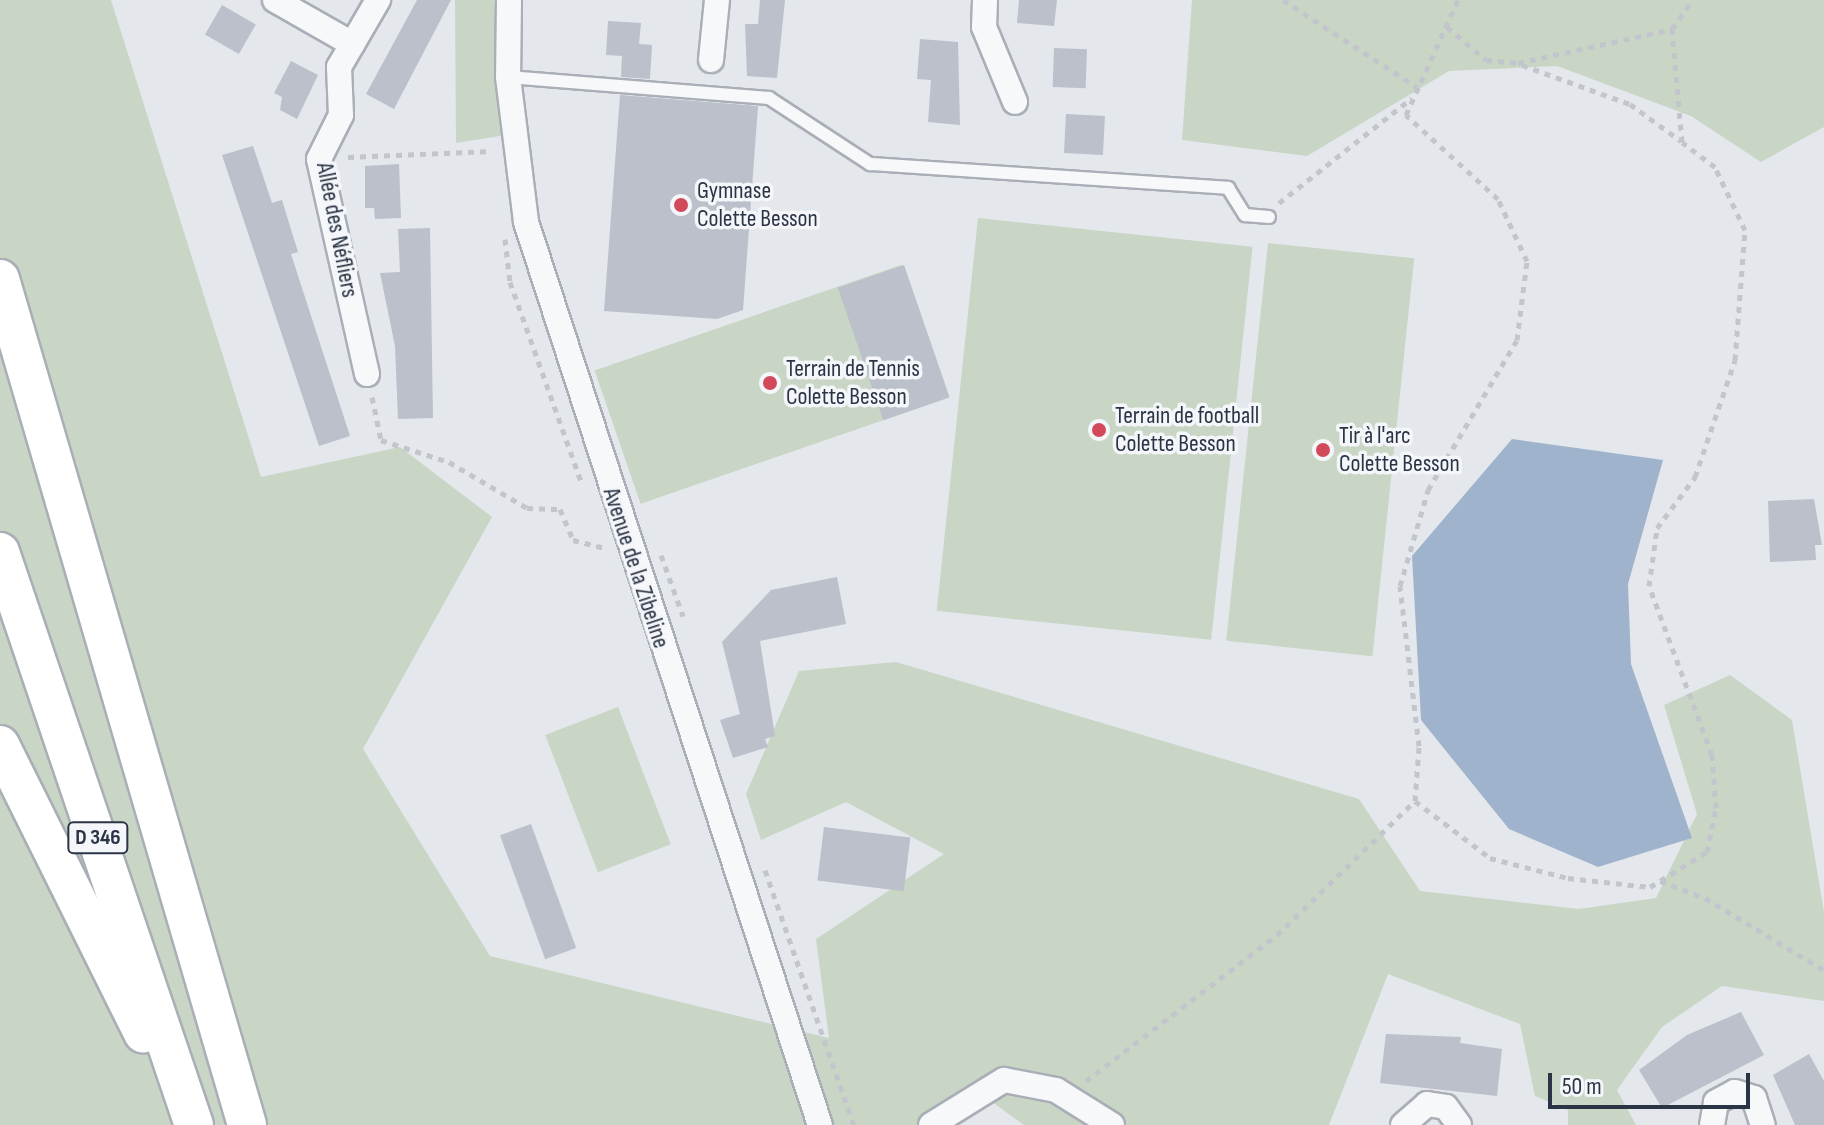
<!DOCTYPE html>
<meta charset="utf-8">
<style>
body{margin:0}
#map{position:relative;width:1824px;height:1125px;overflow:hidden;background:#e4e7ec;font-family:"Sofia Sans Condensed",sans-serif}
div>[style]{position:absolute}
.green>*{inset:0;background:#c9d6c5;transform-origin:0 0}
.water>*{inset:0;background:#9fb4cc}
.building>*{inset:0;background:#bbc0ca;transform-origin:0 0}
.path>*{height:5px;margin-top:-2.5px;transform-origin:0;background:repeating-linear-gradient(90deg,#c2c5cb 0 6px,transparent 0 12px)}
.roads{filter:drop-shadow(2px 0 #a9aeb7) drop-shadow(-2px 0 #a9aeb7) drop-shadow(0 2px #a9aeb7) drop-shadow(0 -2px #a9aeb7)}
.service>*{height:12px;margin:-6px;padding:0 6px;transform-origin:6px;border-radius:6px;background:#f7f8fa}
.minor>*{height:24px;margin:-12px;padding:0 12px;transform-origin:12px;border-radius:12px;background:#f7f8fa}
.primary>*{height:38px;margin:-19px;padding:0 19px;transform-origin:19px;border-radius:19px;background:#fff}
.dots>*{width:22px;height:22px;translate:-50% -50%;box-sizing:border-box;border:4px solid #f4f6f9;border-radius:50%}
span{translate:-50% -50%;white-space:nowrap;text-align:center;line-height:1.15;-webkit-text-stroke:7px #f4f6f9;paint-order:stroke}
.shield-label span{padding:2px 6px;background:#f4f6f9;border:2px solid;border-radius:6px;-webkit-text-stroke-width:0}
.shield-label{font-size:22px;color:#2b3445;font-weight:700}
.poi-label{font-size:24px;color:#2b3445}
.left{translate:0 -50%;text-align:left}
.street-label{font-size:24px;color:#2b3445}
.scale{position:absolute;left:1548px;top:1073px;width:202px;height:36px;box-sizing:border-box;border:4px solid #2b3445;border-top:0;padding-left:10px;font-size:24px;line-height:28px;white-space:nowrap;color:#2b3445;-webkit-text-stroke:6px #f4f6f9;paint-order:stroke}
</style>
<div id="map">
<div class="green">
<div style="clip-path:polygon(0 0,111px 0,261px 477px,400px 447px,492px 517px,363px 749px,490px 956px,829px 1038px,816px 939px,944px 854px,846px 802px,761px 840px,746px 794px,799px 671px,896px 662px,1359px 799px,1420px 891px,1579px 909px,1656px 898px,1697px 814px,1664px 705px,1730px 675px,1792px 720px,1824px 912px,1824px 1001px,1722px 986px,1662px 1027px,1617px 1090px,1636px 1125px,1568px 1125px,1568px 1110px,1535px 1096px,1520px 1024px,1388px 974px,1329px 1125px,1024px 1125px,984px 1096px,956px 1125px,0 1125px)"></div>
<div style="clip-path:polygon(455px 0,498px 0,494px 41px,506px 135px,456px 143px)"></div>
<div style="clip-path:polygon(1192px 0,1824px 0,1824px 127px,1761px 162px,1691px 116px,1557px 66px,1449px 71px,1307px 156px,1182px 140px)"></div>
<div style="left:978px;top:218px;width:276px;height:395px;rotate:6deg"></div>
<div style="left:1268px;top:243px;width:147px;height:400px;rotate:6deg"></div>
<div style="left:901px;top:265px;width:141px;height:324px;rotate:71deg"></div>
<div style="left:618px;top:707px;width:147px;height:78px;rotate:69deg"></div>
</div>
<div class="water">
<div style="clip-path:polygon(1512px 439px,1663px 460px,1628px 584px,1631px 664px,1692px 838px,1598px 867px,1509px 829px,1421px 720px,1412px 556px)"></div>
</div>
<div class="building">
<div style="clip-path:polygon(417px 0,451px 0,394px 109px,366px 94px)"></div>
<div style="clip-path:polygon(760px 0,785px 0,777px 78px,747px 76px,745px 24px,758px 24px)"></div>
<div style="clip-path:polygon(1019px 0,1057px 0,1054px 26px,1017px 23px)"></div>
<div style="left:222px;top:5px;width:39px;height:34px;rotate:30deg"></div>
<div style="clip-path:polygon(608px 21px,641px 23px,639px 44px,652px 45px,650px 79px,621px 77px,622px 56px,606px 55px)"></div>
<div style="clip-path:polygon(920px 39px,958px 42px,960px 125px,928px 122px,931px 80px,917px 79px)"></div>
<div style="left:1054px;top:48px;width:33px;height:39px;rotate:2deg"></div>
<div style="clip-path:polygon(291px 61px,318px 75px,297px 119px,280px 110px,282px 97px,274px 93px)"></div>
<div style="clip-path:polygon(620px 95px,758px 106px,743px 310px,717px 319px,604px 311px)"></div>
<div style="left:1066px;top:114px;width:39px;height:39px;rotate:3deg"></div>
<div style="clip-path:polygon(253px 146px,272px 203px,282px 200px,298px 252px,291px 254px,350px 436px,319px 446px,222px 155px)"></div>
<div style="clip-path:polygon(399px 164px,401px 218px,375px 219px,374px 208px,365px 208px,365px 166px)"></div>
<div style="clip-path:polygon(430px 228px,433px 418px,398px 419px,395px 346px,380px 273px,400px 272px,398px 229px)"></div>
<div style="left:904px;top:265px;width:140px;height:70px;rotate:71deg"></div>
<div style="clip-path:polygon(1814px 499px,1822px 545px,1815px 545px,1816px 560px,1770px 562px,1768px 501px)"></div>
<div style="clip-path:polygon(837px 577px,846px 624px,760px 641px,775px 736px,765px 739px,768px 747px,733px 758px,720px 720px,740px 714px,722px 642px,771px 590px)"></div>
<div style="left:531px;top:824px;width:132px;height:33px;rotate:70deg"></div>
<div style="left:824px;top:827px;width:87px;height:54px;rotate:7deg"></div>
<div style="clip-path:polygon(1741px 1012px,1764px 1055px,1662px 1108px,1639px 1070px,1687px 1035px)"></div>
<div style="clip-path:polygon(1386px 1034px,1461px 1037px,1460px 1043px,1502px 1049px,1497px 1096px,1380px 1083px)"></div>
<div style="clip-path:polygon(1809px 1054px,1824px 1081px,1824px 1125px,1795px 1125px,1773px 1075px)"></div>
</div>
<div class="path">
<div style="left:1283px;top:0;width:160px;rotate:33deg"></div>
<div style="left:1447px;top:27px;width:51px;rotate:40.2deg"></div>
<div style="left:1486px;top:60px;width:32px;rotate:5deg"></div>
<div style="left:1518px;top:63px;width:158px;rotate:-12.4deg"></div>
<div style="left:1672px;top:29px;width:35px;rotate:-55deg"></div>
<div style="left:1522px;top:65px;width:115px;rotate:19.9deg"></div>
<div style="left:1630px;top:104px;width:63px;rotate:36deg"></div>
<div style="left:348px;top:157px;width:144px;rotate:-2.4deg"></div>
<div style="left:1279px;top:203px;width:169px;rotate:-38.3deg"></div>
<div style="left:505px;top:239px;width:43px;rotate:83.4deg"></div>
<div style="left:510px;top:282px;width:214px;rotate:70.4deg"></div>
<div style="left:372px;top:397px;width:44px;rotate:78.2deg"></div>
<div style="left:381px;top:440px;width:71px;rotate:17.9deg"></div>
<div style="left:449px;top:462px;width:91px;rotate:30.5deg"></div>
<div style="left:527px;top:508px;width:33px;rotate:2deg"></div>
<div style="left:560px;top:509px;width:34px;rotate:67deg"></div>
<div style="left:573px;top:540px;width:34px;rotate:14deg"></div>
<div style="left:661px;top:555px;width:65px;rotate:70.2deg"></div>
<div style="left:1415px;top:801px;width:94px;rotate:37.2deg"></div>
<div style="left:1490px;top:858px;width:81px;rotate:14.4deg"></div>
<div style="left:1568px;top:878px;width:82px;rotate:6.3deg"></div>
<div style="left:1650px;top:887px;width:67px;rotate:-31.6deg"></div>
<div style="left:1707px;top:852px;width:45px;rotate:-78.4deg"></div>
<div style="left:1716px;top:808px;width:53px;rotate:-94.3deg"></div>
<div style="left:1712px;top:755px;width:180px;rotate:-110.4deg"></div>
<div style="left:1649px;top:586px;width:59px;rotate:-82.1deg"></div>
<div style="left:1657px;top:528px;width:64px;rotate:-53.3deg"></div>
<div style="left:1695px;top:477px;width:124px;rotate:-71.1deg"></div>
<div style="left:1735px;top:360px;width:130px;rotate:-85.6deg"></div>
<div style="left:1745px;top:230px;width:70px;rotate:-115.5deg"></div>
<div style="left:1715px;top:167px;width:41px;rotate:-142.9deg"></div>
<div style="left:1682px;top:142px;width:113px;rotate:-95.1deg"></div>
<div style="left:765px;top:870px;width:270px;rotate:70.8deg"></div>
<div style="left:1660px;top:881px;width:48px;rotate:20.7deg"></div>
<div style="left:1705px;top:898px;width:139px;rotate:31.2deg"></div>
<div style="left:1086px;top:1081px;width:240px;rotate:-37.4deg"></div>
<div style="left:1277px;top:935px;width:192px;rotate:-44.2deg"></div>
<div style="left:1415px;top:801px;width:55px;rotate:-85.8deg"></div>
<div style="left:1419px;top:746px;width:161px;rotate:-96.8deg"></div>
<div style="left:1400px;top:586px;width:100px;rotate:-73.7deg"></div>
<div style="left:1428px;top:490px;width:174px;rotate:-59.3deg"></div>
<div style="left:1517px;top:340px;width:80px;rotate:-82.8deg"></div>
<div style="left:1527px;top:261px;width:68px;rotate:-115.1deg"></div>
<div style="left:1498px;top:199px;width:125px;rotate:-137.6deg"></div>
<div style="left:1406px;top:115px;width:126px;rotate:-65.7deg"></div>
</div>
<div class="roads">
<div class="service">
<div style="left:508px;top:77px;width:262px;rotate:4.6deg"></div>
<div style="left:769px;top:98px;width:121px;rotate:33.2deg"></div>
<div style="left:870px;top:164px;width:359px;rotate:3.8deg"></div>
<div style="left:1228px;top:188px;width:32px;rotate:58deg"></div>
<div style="left:1245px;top:215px;width:24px;rotate:5deg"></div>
</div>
<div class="minor">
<div style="left:275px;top:0;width:89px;rotate:29.7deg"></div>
<div style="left:509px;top:0;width:77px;rotate:90.7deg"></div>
<div style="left:508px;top:77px;width:146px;rotate:82.9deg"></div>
<div style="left:526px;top:222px;width:950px;rotate:71.97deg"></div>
<div style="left:985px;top:0;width:27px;rotate:92deg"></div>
<div style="left:984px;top:27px;width:81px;rotate:67.5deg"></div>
<div style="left:711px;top:60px;width:60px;rotate:-84.3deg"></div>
<div style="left:367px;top:374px;width:220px;rotate:-102.6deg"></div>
<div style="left:319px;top:159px;width:49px;rotate:-63.4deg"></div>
<div style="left:341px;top:115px;width:48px;rotate:-92.4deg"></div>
<div style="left:339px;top:67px;width:78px;rotate:-59.8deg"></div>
<div style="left:931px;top:1125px;width:86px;rotate:-31.7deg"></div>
<div style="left:1004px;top:1080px;width:53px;rotate:10.9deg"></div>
<div style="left:1056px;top:1090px;width:66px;rotate:32deg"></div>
<div style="left:1403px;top:1125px;width:32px;rotate:-41deg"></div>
<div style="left:1427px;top:1104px;width:19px;rotate:9deg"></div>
<div style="left:1446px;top:1107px;width:22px;rotate:54deg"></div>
<div style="left:1712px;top:1125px;width:23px;rotate:-80deg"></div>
<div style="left:1716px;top:1102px;width:21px;rotate:-28deg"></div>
<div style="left:1735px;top:1092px;width:20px;rotate:18deg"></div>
<div style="left:1754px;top:1098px;width:28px;rotate:72deg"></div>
</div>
<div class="primary">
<div style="left:0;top:279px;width:881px;rotate:73.72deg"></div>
<div style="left:0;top:552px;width:605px;rotate:71.3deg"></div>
<div style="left:0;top:745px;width:322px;rotate:63.6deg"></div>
</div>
</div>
<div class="dots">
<div style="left:681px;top:205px;background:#d1495b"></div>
<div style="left:770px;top:383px;background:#d1495b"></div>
<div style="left:1099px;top:430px;background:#d1495b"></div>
<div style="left:1323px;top:450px;background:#d1495b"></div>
</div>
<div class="shield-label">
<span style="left:98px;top:838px">D 346</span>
</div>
<div class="poi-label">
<span class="left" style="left:697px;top:205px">Gymnase<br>Colette Besson</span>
<span class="left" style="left:786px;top:383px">Terrain de Tennis<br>Colette Besson</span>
<span class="left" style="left:1115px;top:430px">Terrain de football<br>Colette Besson</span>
<span class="left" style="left:1339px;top:450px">Tir à l'arc<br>Colette Besson</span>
</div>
<div class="street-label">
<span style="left:337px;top:230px;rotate:79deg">Allée des Néfliers</span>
<span style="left:636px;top:568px;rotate:72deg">Avenue de la Zibeline</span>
</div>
<div class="scale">50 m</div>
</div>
